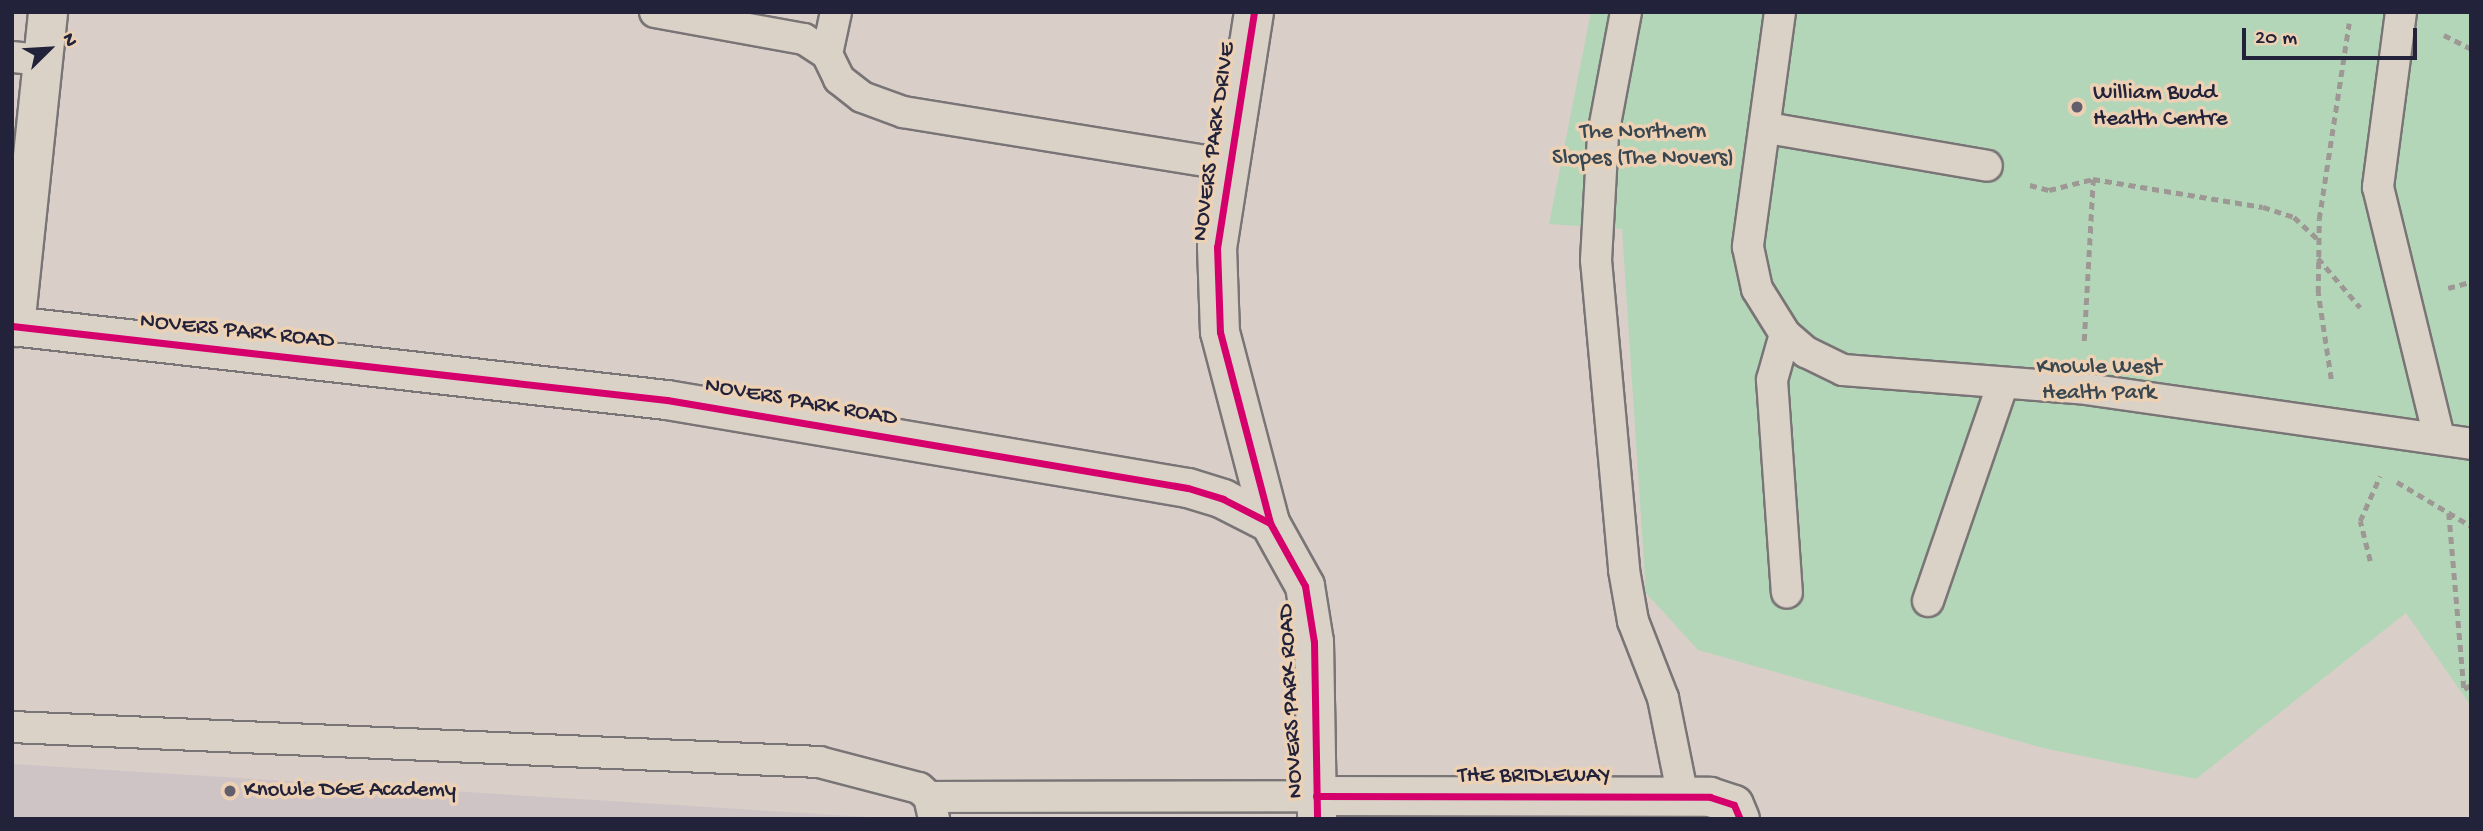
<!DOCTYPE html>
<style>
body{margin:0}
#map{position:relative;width:2483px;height:831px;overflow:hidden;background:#d9cec8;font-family:"Gochi Hand",sans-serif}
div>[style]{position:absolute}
.built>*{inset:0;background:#cfc4c5}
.green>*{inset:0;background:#b4d6b8}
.path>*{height:4.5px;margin-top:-2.25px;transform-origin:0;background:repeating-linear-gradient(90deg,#9e9895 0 7px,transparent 0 12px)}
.roads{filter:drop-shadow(2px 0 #797476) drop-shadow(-2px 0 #797476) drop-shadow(0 2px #797476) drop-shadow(0 -2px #797476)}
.service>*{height:30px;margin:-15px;padding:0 15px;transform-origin:15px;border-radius:15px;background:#dad1c7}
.minor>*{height:38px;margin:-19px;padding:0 19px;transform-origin:19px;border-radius:19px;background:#dad1c7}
.cycleway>*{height:7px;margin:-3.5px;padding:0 3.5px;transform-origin:3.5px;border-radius:3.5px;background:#d6006c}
.dots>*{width:19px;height:19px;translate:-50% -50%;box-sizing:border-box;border:4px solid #edd1b4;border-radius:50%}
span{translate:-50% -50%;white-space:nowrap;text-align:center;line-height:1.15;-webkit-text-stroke:7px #edd1b4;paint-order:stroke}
.poi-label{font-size:23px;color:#22223b}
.left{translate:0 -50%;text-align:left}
.park-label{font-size:23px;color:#394751}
.street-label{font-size:23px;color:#22223b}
.frame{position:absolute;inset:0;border:14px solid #22223b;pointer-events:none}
.north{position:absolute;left:14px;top:14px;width:70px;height:70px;-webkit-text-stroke:5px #edd1b4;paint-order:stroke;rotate:66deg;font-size:19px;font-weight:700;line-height:28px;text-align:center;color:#22223b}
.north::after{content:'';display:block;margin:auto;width:24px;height:32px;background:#22223b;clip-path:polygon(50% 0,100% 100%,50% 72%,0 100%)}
.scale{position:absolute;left:2242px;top:28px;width:175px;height:32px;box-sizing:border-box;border:4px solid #22223b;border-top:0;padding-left:9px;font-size:21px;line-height:24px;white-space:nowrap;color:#22223b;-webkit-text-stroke:5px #edd1b4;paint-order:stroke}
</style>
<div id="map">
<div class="built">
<div style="clip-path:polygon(12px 764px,884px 818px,884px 819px,12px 819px)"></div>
</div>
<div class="green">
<div style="clip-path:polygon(1591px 12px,2471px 12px,2471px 706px,2406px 613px,2196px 779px,2043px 748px,1698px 650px,1646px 593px,1622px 229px,1549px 224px)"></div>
</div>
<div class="path">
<div style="left:2444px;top:35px;width:30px;rotate:27deg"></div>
<div style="left:2030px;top:185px;width:20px;rotate:15deg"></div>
<div style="left:2049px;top:190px;width:45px;rotate:-14deg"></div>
<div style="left:2093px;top:179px;width:172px;rotate:9.4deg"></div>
<div style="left:2263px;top:207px;width:33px;rotate:18deg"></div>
<div style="left:2294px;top:217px;width:33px;rotate:43deg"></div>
<div style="left:2318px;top:258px;width:65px;rotate:49.4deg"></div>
<div style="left:2448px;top:288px;width:24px;rotate:-15deg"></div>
<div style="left:2084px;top:341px;width:162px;rotate:-86.8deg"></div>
<div style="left:2331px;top:379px;width:87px;rotate:-98.6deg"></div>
<div style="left:2318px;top:293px;width:74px;rotate:-89.2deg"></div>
<div style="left:2319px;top:219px;width:198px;rotate:-81.3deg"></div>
<div style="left:2397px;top:482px;width:86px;rotate:30.7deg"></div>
<div style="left:2449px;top:513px;width:177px;rotate:85.1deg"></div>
<div style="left:2464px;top:689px;width:8px;rotate:-30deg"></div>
<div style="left:2370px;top:561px;width:41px;rotate:-104deg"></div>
<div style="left:2360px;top:521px;width:49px;rotate:-66deg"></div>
</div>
<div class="roads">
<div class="service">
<div style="left:655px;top:12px;width:151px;rotate:10.3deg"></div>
<div style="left:804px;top:39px;width:27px;rotate:33deg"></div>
<div style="left:827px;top:54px;width:28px;rotate:64deg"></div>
<div style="left:839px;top:79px;width:29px;rotate:38deg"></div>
<div style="left:862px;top:97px;width:44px;rotate:20.1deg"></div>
<div style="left:903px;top:112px;width:331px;rotate:9.2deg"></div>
<div style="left:1626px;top:12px;width:125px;rotate:100.6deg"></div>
<div style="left:1603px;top:135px;width:125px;rotate:93.2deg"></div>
<div style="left:1596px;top:260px;width:311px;rotate:84.8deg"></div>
<div style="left:1624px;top:570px;width:52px;rotate:80deg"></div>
<div style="left:1633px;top:621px;width:83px;rotate:68.7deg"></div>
<div style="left:1663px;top:698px;width:101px;rotate:78.6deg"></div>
<div style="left:1780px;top:12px;width:237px;rotate:97.8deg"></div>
<div style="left:1748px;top:247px;width:43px;rotate:77.9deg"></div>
<div style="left:1757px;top:289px;width:53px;rotate:58.1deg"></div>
<div style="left:1785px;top:334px;width:28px;rotate:41deg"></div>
<div style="left:1806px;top:352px;width:41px;rotate:25.9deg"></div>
<div style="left:1843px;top:370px;width:237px;rotate:4.4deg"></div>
<div style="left:2079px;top:388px;width:396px;rotate:8.1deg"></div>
<div style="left:2401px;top:12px;width:177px;rotate:97.5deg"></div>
<div style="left:2378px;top:187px;width:257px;rotate:76.3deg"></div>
<div style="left:827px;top:54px;width:43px;rotate:-77.9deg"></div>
<div style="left:12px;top:57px;width:30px;rotate:6deg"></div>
<div style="left:1768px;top:128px;width:222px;rotate:9.8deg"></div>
<div style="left:1785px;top:334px;width:48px;rotate:105.8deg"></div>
<div style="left:1772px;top:380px;width:213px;rotate:86deg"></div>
<div style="left:1928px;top:601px;width:227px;rotate:-71deg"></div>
<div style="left:12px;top:727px;width:808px;rotate:2.48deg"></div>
<div style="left:819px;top:762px;width:103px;rotate:14.6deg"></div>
<div style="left:919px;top:788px;width:13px;rotate:42deg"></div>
<div style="left:929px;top:797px;width:23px;rotate:77deg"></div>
<div style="left:929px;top:797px;width:387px;rotate:-0.1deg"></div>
</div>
<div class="minor">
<div style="left:1254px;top:12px;width:238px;rotate:98.9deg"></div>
<div style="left:1217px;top:247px;width:85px;rotate:88deg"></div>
<div style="left:1220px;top:332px;width:197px;rotate:75.3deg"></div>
<div style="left:12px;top:326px;width:659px;rotate:6.45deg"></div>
<div style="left:667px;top:400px;width:528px;rotate:9.59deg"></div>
<div style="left:1188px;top:488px;width:37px;rotate:17deg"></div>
<div style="left:1223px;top:499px;width:53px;rotate:27.1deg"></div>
<div style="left:1270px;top:523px;width:72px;rotate:60.9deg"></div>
<div style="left:1305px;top:586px;width:57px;rotate:80.9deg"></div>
<div style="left:1314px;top:642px;width:177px;rotate:89deg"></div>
<div style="left:15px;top:327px;width:317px;rotate:-84deg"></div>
<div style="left:1316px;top:796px;width:394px;rotate:0.1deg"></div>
<div style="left:1710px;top:797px;width:25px;rotate:18deg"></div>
<div style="left:1734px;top:805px;width:15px;rotate:67deg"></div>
</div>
</div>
<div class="cycleway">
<div style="left:1254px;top:12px;width:238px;rotate:98.9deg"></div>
<div style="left:1217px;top:247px;width:85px;rotate:88deg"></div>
<div style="left:1220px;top:332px;width:197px;rotate:75.3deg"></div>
<div style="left:12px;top:326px;width:659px;rotate:6.45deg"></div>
<div style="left:667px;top:400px;width:528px;rotate:9.59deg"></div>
<div style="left:1188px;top:488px;width:37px;rotate:17deg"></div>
<div style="left:1223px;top:499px;width:53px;rotate:27.1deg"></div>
<div style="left:1270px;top:523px;width:72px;rotate:60.9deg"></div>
<div style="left:1305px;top:586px;width:57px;rotate:80.9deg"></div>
<div style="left:1314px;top:642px;width:177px;rotate:89deg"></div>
<div style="left:1316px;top:796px;width:394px;rotate:0.1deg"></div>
<div style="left:1710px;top:797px;width:25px;rotate:18deg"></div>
<div style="left:1734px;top:805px;width:15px;rotate:67deg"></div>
</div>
<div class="dots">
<div style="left:2077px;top:107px;background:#625e6c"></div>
<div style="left:230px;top:791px;background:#625e6c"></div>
</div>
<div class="poi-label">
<span class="left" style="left:2093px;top:107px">William Budd<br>Health Centre</span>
<span class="left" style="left:244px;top:791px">Knowle DGE Academy</span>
</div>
<div class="park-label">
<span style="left:1643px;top:146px">The Northern<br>Slopes (The Novers)</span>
<span style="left:2099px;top:381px">Knowle West<br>Health Park</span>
</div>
<div class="street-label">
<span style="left:1215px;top:142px;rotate:-82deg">NOVERS PARK DRIVE</span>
<span style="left:237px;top:332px;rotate:6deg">NOVERS PARK ROAD</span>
<span style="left:801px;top:403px;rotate:10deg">NOVERS PARK ROAD</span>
<span style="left:1292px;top:701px;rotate:-93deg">NOVERS PARK ROAD</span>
<span style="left:1534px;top:777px">THE BRIDLEWAY</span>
</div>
<div class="frame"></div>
<div class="north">N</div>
<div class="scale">20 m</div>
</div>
